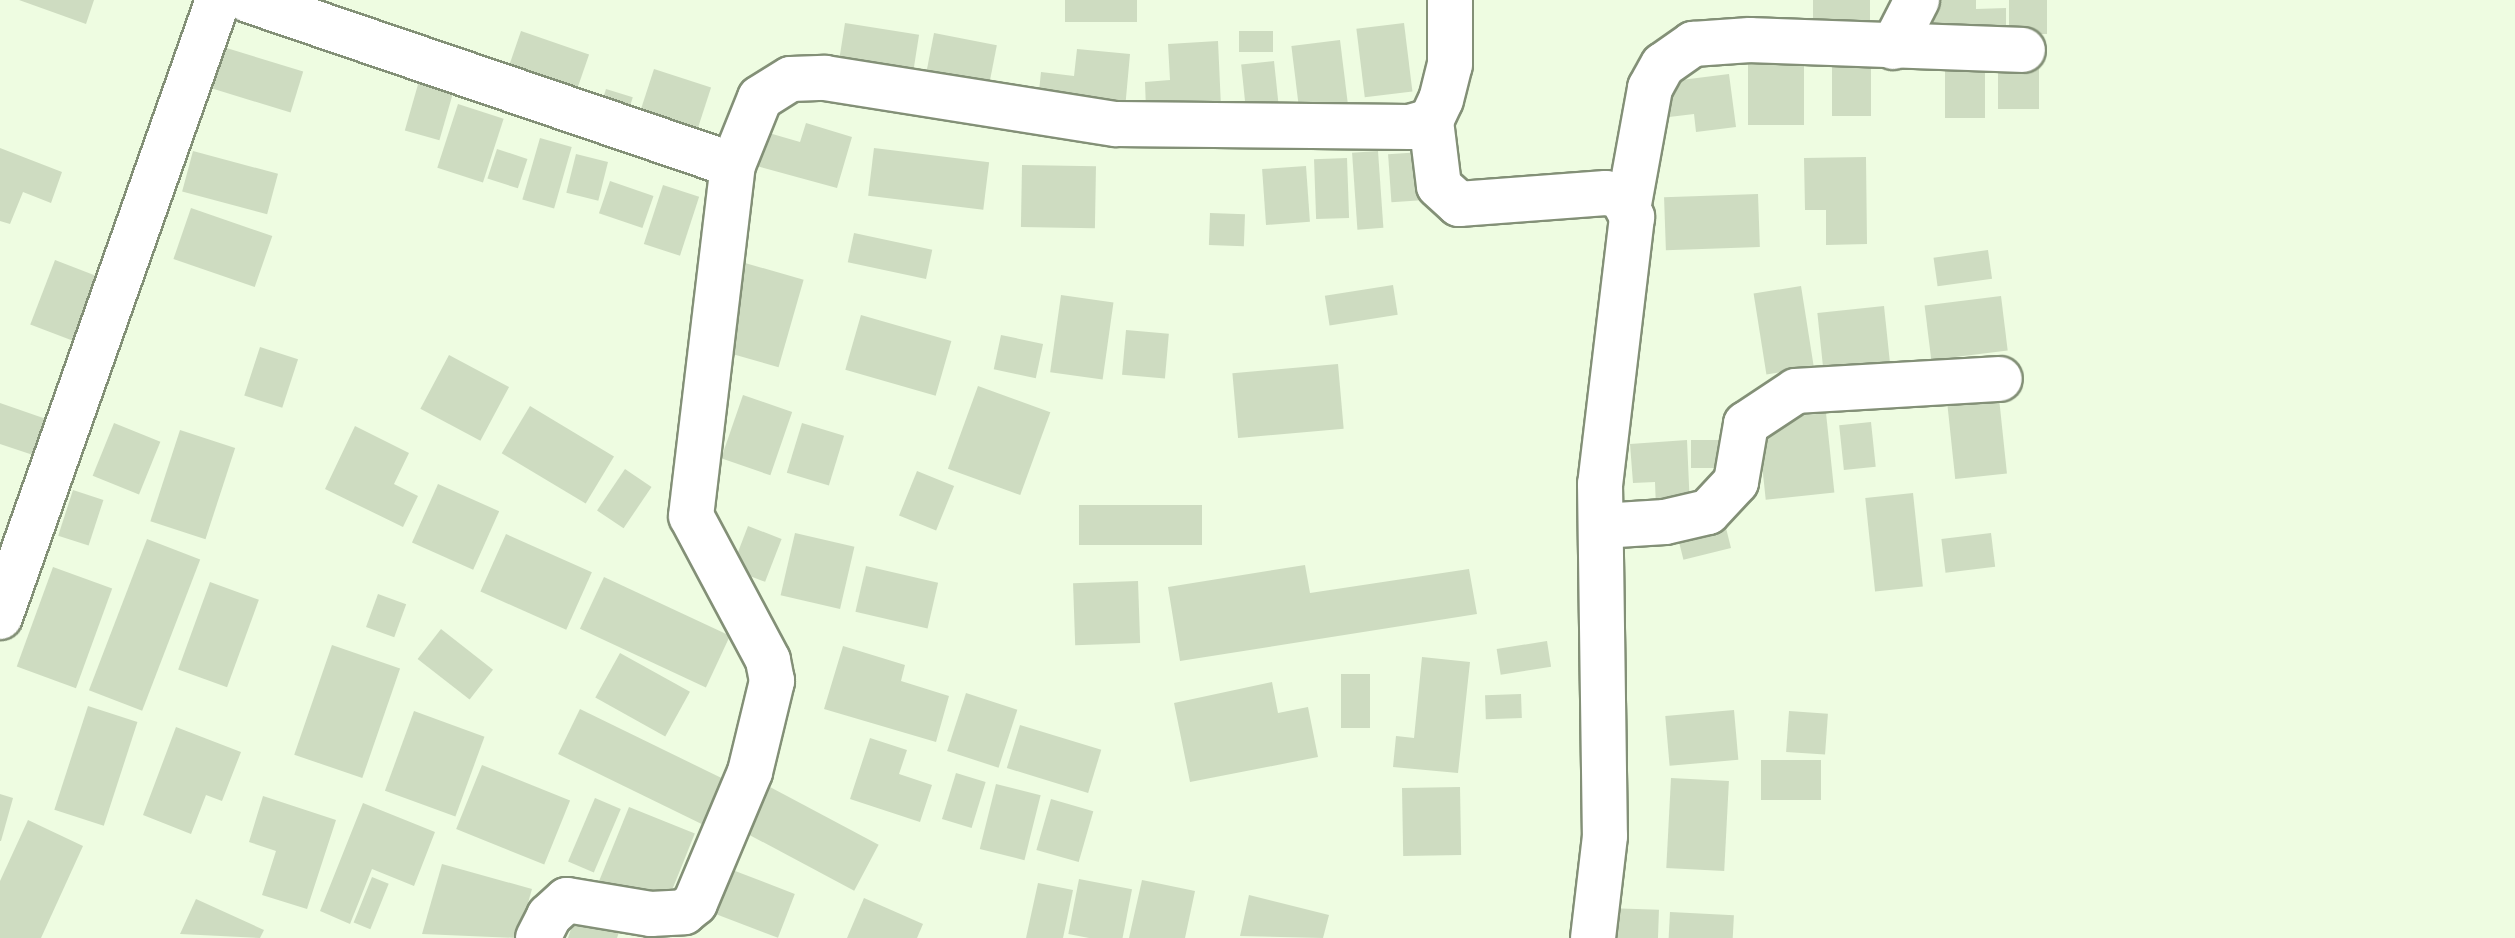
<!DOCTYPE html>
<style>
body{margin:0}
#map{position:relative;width:2515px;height:938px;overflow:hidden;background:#eefce1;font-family:"Asap Condensed",sans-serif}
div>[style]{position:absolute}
.building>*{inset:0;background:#cedcc1;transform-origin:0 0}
.roads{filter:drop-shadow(2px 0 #839077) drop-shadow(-2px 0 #839077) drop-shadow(0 2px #839077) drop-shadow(0 -2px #839077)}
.street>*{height:44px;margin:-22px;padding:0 22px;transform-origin:22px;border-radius:22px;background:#fff}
span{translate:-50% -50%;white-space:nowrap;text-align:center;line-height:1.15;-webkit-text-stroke:6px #fff;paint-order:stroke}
</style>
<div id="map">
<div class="building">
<div style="clip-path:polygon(19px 0,94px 0,86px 24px)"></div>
<div style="left:1065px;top:0;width:72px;height:22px"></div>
<div style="left:1813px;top:0;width:57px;height:28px"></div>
<div style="clip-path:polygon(1931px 0,1976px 0,1976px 9px,2006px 8px,2006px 36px,1932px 37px)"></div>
<div style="left:2009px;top:0;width:38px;height:34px"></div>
<div style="left:845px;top:23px;width:75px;height:44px;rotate:9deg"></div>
<div style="left:1404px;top:23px;width:69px;height:48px;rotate:83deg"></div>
<div style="left:521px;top:31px;width:72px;height:39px;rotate:19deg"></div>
<div style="left:1239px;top:31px;width:34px;height:21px"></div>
<div style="left:934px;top:33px;width:64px;height:46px;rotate:11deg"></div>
<div style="left:1340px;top:40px;width:64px;height:49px;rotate:83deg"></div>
<div style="clip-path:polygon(1218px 41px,1221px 107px,1146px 110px,1145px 82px,1170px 80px,1168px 44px)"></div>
<div style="left:220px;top:46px;width:87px;height:43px;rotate:17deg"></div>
<div style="clip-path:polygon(1077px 49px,1130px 54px,1125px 109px,1038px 101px,1041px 72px,1074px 76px)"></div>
<div style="left:1871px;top:58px;width:58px;height:39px;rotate:90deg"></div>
<div style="left:1804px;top:60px;width:65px;height:56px;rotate:90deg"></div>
<div style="left:1274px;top:61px;width:46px;height:33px;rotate:84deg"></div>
<div style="left:2039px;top:62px;width:47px;height:41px;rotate:90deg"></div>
<div style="left:423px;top:67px;width:36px;height:66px;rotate:16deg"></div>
<div style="left:1985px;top:68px;width:50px;height:40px;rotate:90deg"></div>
<div style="left:654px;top:69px;width:60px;height:57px;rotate:18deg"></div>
<div style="clip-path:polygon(1729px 74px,1736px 127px,1696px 132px,1694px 114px,1669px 117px,1665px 82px)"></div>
<div style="left:606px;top:89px;width:28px;height:16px;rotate:17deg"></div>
<div style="left:458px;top:104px;width:48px;height:67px;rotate:18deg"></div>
<div style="clip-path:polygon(806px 123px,852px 137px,837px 188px,753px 165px,762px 131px,800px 142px)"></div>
<div style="left:540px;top:138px;width:33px;height:64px;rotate:16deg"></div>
<div style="clip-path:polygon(0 148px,62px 172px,51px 203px,23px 192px,10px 224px,0 221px)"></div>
<div style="left:874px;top:148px;width:116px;height:48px;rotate:7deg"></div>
<div style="left:497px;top:149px;width:32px;height:31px;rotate:18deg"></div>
<div style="left:193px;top:151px;width:88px;height:42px;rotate:15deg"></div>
<div style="left:1378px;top:151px;width:77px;height:26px;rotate:86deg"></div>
<div style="left:1422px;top:152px;width:48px;height:34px;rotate:86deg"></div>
<div style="left:576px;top:154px;width:33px;height:40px;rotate:14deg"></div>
<div style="clip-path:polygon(1866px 157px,1867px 244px,1826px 245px,1826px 210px,1805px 210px,1804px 158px)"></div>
<div style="left:1347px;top:158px;width:60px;height:33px;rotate:88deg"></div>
<div style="left:1022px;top:165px;width:74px;height:62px;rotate:1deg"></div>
<div style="left:1306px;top:166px;width:56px;height:44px;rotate:86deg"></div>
<div style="left:610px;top:181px;width:46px;height:34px;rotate:19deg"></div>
<div style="left:663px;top:185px;width:38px;height:62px;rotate:18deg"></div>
<div style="left:1758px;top:194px;width:53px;height:94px;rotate:88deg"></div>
<div style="left:191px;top:208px;width:86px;height:54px;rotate:19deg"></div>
<div style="left:1210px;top:213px;width:35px;height:32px;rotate:2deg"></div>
<div style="left:854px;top:233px;width:80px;height:30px;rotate:12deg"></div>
<div style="left:1988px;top:250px;width:29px;height:55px;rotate:82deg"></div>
<div style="left:55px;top:260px;width:59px;height:69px;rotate:21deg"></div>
<div style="left:745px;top:263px;width:61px;height:91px;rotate:16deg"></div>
<div style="left:1393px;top:285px;width:30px;height:69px;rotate:81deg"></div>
<div style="left:1801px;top:286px;width:82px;height:48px;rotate:81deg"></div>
<div style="left:1061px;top:295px;width:53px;height:78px;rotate:8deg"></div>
<div style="left:2001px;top:296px;width:55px;height:77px;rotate:83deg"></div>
<div style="left:1884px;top:306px;width:56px;height:67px;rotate:84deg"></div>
<div style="left:861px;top:315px;width:94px;height:57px;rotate:16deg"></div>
<div style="left:1126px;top:330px;width:43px;height:45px;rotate:5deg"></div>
<div style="left:1001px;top:335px;width:43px;height:35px;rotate:12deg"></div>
<div style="left:260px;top:347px;width:40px;height:51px;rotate:18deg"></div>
<div style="left:449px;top:355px;width:68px;height:61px;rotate:28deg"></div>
<div style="left:1338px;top:364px;width:65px;height:106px;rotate:85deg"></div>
<div style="left:978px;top:386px;width:77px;height:88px;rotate:20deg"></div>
<div style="left:743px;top:395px;width:52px;height:67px;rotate:19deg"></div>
<div style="left:1999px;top:398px;width:76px;height:52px;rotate:84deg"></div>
<div style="clip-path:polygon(0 403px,49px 420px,36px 456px,0 444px)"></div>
<div style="left:530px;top:406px;width:98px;height:55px;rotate:31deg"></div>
<div style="left:1826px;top:413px;width:80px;height:69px;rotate:84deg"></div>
<div style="left:1871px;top:422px;width:45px;height:32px;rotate:84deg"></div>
<div style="left:114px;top:423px;width:50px;height:57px;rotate:22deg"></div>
<div style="left:802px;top:423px;width:44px;height:52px;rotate:17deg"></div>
<div style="clip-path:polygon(355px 426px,409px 453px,394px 484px,418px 496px,403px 527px,325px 489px)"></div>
<div style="left:180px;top:430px;width:58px;height:96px;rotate:18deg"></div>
<div style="clip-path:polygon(1687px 440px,1690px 508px,1656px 509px,1655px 482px,1633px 483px,1630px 444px)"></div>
<div style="left:1691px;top:440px;width:30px;height:28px"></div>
<div style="left:625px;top:469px;width:32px;height:50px;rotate:34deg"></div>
<div style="left:917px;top:471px;width:40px;height:48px;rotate:22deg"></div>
<div style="left:438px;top:484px;width:67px;height:64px;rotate:24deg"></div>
<div style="left:73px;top:490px;width:32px;height:48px;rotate:18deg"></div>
<div style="left:1913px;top:493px;width:94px;height:48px;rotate:84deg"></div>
<div style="left:1079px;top:505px;width:123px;height:40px"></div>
<div style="left:1723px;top:516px;width:33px;height:49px;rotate:76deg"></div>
<div style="left:748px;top:526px;width:36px;height:46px;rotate:21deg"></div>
<div style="left:795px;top:533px;width:61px;height:64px;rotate:13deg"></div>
<div style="left:1991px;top:533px;width:34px;height:50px;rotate:83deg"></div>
<div style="left:506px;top:534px;width:94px;height:63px;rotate:24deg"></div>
<div style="left:147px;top:539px;width:57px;height:162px;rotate:21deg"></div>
<div style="clip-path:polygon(1305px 565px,1310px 593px,1469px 569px,1477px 614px,1180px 661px,1168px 587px)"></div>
<div style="left:866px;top:566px;width:74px;height:47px;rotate:13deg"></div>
<div style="left:53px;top:567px;width:63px;height:106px;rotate:20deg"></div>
<div style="left:604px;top:577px;width:139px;height:57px;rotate:25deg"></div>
<div style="left:1138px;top:581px;width:62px;height:65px;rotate:88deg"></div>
<div style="left:210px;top:582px;width:52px;height:93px;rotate:20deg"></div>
<div style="left:378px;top:594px;width:30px;height:35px;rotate:20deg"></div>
<div style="left:441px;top:629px;width:66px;height:38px;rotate:38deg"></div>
<div style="left:1547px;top:641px;width:26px;height:51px;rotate:81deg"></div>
<div style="left:332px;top:645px;width:72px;height:116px;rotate:19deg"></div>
<div style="clip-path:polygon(843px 646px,905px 665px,901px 681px,949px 696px,936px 742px,824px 709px)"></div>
<div style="left:620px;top:653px;width:80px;height:51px;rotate:29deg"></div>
<div style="clip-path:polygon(1422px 657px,1470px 662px,1458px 773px,1393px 767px,1396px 736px,1414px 738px)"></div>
<div style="left:1341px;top:674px;width:29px;height:54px"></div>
<div style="clip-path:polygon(1272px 682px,1278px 713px,1308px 707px,1318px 757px,1190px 782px,1174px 703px)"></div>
<div style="left:966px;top:693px;width:54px;height:61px;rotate:18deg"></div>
<div style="left:1521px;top:694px;width:24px;height:36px;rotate:88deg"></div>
<div style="left:88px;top:706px;width:52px;height:109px;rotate:18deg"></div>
<div style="left:580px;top:709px;width:166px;height:50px;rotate:26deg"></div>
<div style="left:1734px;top:710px;width:50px;height:69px;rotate:85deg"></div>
<div style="left:414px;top:711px;width:75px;height:85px;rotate:20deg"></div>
<div style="left:1789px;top:711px;width:39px;height:41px;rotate:4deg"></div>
<div style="left:1020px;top:725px;width:85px;height:45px;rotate:17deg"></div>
<div style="clip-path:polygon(176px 727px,241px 752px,222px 801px,206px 795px,191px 834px,143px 815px)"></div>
<div style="clip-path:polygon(870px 738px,907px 750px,899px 774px,932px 785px,920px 822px,850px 799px)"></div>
<div style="left:1761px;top:760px;width:60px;height:40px"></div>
<div style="left:482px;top:765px;width:95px;height:69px;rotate:22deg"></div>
<div style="left:956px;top:773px;width:31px;height:48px;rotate:17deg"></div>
<div style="left:1671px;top:778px;width:58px;height:90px;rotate:3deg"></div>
<div style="left:755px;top:779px;width:140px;height:52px;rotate:28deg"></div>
<div style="left:996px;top:784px;width:46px;height:67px;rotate:14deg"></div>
<div style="left:1460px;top:787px;width:68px;height:58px;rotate:89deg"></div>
<div style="clip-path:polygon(0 794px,13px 798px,1px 841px,0 841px)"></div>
<div style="clip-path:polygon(263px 796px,336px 820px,307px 909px,262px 895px,276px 851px,249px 842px)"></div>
<div style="left:595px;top:798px;width:28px;height:69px;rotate:23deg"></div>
<div style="left:1051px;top:799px;width:44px;height:53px;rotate:16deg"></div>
<div style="clip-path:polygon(363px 803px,435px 832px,414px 886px,372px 869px,350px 924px,320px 911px)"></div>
<div style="left:629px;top:807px;width:71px;height:82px;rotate:22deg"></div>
<div style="clip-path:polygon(28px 820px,83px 846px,41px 938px,0 938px,0 881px)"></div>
<div style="clip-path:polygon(442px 864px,532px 889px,518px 938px,422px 934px)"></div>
<div style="left:722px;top:866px;width:78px;height:47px;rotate:21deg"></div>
<div style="left:372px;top:877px;width:18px;height:49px;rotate:22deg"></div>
<div style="left:1079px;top:879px;width:54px;height:56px;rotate:11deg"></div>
<div style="clip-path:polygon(1142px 880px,1195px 891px,1185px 938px,1129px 938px)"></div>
<div style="clip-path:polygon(1038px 883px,1073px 890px,1063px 938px,1026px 938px)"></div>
<div style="clip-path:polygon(1249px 895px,1329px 915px,1323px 938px,1240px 936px)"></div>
<div style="clip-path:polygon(864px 898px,923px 924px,917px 938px,847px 938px)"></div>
<div style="clip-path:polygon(196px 899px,264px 930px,260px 938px,180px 934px)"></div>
<div style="left:1606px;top:908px;width:53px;height:30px;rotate:2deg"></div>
<div style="clip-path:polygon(577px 911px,621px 926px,617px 938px,568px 938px)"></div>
<div style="left:1670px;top:912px;width:64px;height:26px;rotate:3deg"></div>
</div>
<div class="roads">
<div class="street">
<div style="left:248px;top:0;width:512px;rotate:18.79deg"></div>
<div style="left:1893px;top:47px;width:53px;rotate:-62.9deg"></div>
<div style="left:1431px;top:121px;width:65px;rotate:83deg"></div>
<div style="left:1439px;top:186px;width:27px;rotate:42deg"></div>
<div style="left:1459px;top:204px;width:147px;rotate:-4.3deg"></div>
<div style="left:1606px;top:193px;width:15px;rotate:11deg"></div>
<div style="left:1621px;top:196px;width:24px;rotate:62deg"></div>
<div style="left:1632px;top:217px;width:269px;rotate:96.8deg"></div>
<div style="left:1600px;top:484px;width:352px;rotate:89.2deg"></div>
<div style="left:1605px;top:836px;width:103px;rotate:96.7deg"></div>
<div style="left:1629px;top:204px;width:118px;rotate:-79.7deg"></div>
<div style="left:1650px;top:88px;width:26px;rotate:-61deg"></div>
<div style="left:1663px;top:65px;width:37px;rotate:-35deg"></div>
<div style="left:1693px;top:44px;width:57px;rotate:-4deg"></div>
<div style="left:1750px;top:40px;width:273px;rotate:2.1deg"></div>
<div style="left:1601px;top:526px;width:64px;rotate:-3.6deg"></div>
<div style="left:1665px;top:522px;width:44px;rotate:-13.1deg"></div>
<div style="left:1708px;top:512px;width:41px;rotate:-47deg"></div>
<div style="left:1736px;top:482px;width:59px;rotate:-80.2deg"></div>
<div style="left:1746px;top:424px;width:60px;rotate:-33.4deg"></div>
<div style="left:1796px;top:391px;width:204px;rotate:-3.4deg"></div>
<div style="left:0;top:617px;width:654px;rotate:-70.54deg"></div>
<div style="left:538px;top:938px;width:25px;rotate:-63deg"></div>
<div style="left:549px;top:916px;width:24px;rotate:-42deg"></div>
<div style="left:567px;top:900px;width:85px;rotate:9.5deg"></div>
<div style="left:651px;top:914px;width:33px;rotate:-3deg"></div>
<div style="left:684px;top:912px;width:14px;rotate:-39deg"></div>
<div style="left:695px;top:903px;width:142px;rotate:-67.2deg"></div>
<div style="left:750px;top:772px;width:94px;rotate:-76.4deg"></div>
<div style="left:772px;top:681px;width:21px;rotate:-101deg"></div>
<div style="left:768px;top:660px;width:163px;rotate:-118.1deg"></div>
<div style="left:691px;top:516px;width:354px;rotate:-83.2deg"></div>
<div style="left:733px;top:165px;width:72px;rotate:-68.1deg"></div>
<div style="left:760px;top:98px;width:36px;rotate:-32deg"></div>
<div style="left:791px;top:79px;width:34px;rotate:-2deg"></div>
<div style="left:825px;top:78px;width:295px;rotate:9deg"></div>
<div style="left:1116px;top:124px;width:294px;rotate:0.6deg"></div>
<div style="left:1410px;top:127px;width:22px;rotate:-16deg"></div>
<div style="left:1431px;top:121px;width:23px;rotate:-65deg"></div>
<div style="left:1441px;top:100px;width:36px;rotate:-76deg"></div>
<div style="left:1450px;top:65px;width:65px;rotate:-90deg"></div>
</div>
</div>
</div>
